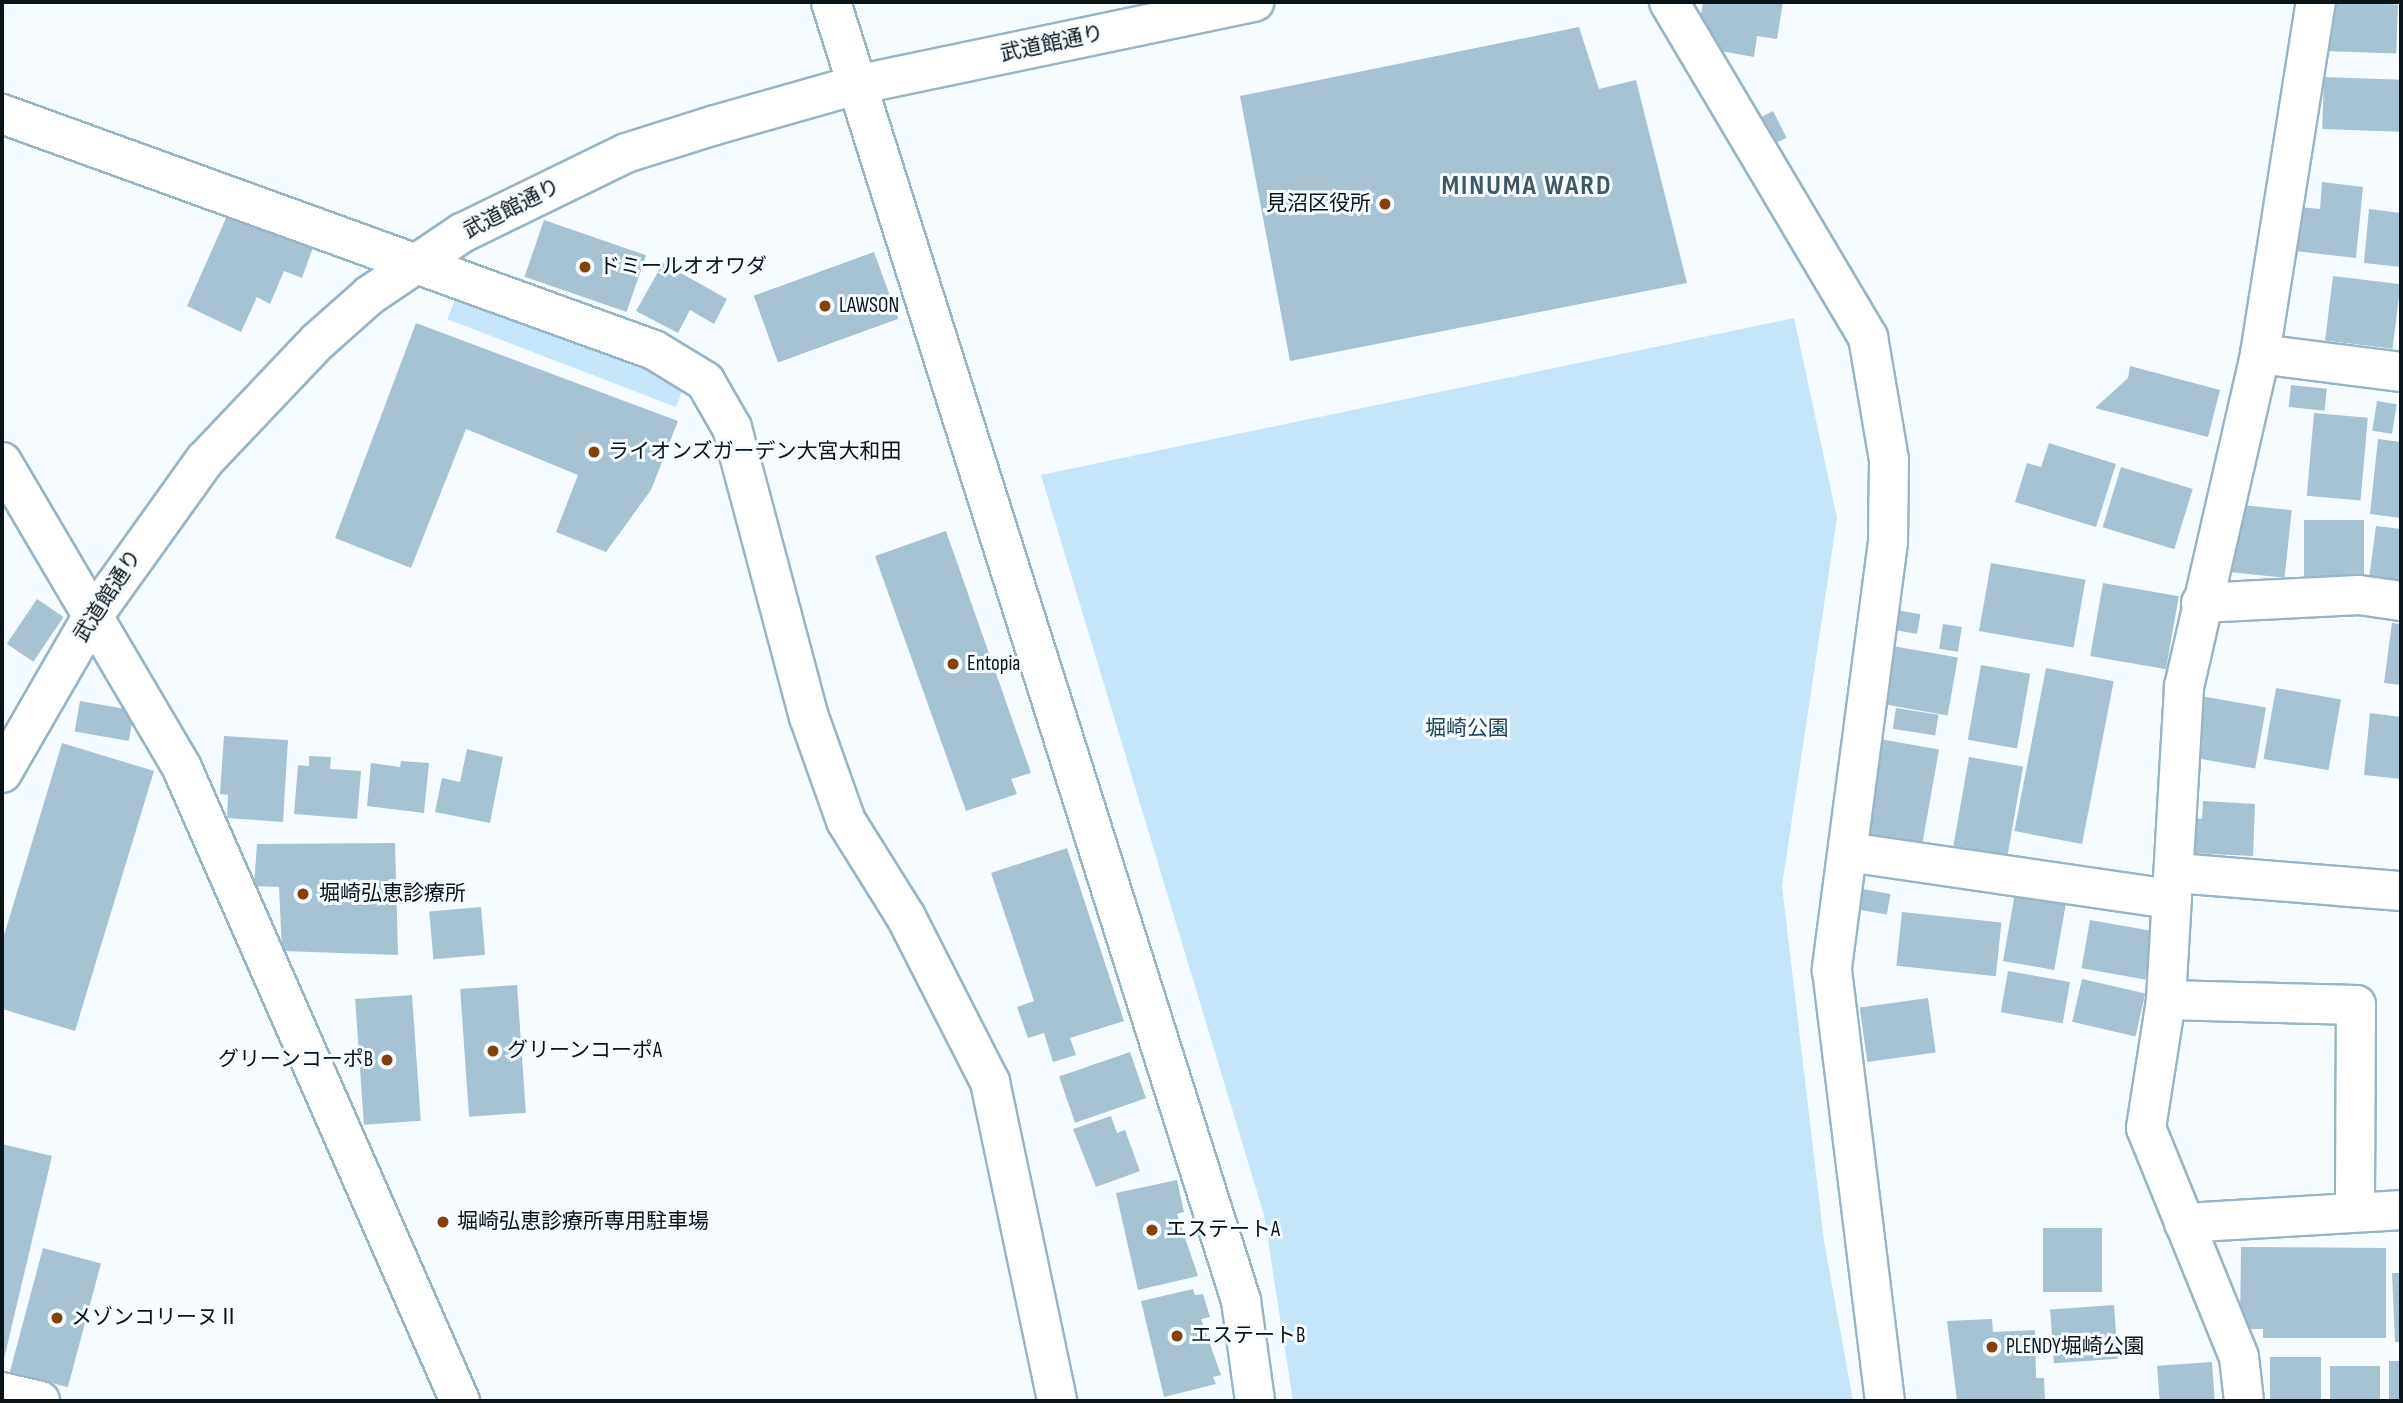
<!DOCTYPE html>
<meta charset="utf-8">
<style>
body{margin:0}
#map{position:relative;width:2403px;height:1403px;overflow:hidden;background:#f6fbff;font-family:"Sofia Sans Condensed","Noto Sans JP",sans-serif}
div>[style]{position:absolute}
.green>*{inset:0;background:#c6e5f8;transform-origin:0 0}
.building>*{inset:0;background:#a7c3d3;transform-origin:0 0}
.roads{filter:drop-shadow(2px 0 #99b4c4) drop-shadow(-2px 0 #99b4c4) drop-shadow(0 2px #99b4c4) drop-shadow(0 -2px #99b4c4)}
.minor>*{height:38px;margin:-19px;padding:0 19px;transform-origin:19px;border-radius:19px;background:#fff}
.dots>*{width:19px;height:19px;translate:-50% -50%;box-sizing:border-box;border:4px solid #f6fbff;border-radius:50%}
span{translate:-50% -50%;white-space:nowrap;text-align:center;line-height:1.15;-webkit-text-stroke:6px #f6fbff;paint-order:stroke}
.street-label{font-size:21px;color:#091318}
.poi-label{font-size:21px;color:#091318}
.right{translate:-100% -50%;text-align:right}
.left{translate:0 -50%;text-align:left}
.park-label{font-size:21px;color:#1f4559}
.district-label{font-size:28px;color:#405866;font-weight:700;letter-spacing:2px}
.frame{position:absolute;inset:0;border:4px solid #091318;pointer-events:none}
</style>
<div id="map">
<div class="green">
<div style="left:457px;top:294px;width:245px;height:27px;rotate:21deg"></div>
<div style="clip-path:polygon(1794px 318px,1837px 518px,1782px 886px,1824px 1241px,1853px 1401px,1293px 1401px,1264px 1215px,1041px 475px)"></div>
</div>
<div class="building">
<div style="clip-path:polygon(1703px 2px,1783px 2px,1777px 39px,1757px 36px,1754px 57px,1715px 50px,1699px 27px)"></div>
<div style="left:2326px;top:2px;width:72px;height:49px;rotate:2deg"></div>
<div style="clip-path:polygon(1579px 27px,1599px 89px,1636px 80px,1687px 283px,1290px 361px,1240px 96px)"></div>
<div style="left:2324px;top:77px;width:77px;height:52px;rotate:2deg"></div>
<div style="left:1773px;top:111px;width:30px;height:17px;rotate:63deg"></div>
<div style="clip-path:polygon(2322px 182px,2363px 187px,2356px 258px,2285px 250px,2289px 206px,2320px 209px)"></div>
<div style="clip-path:polygon(231px 207px,315px 242px,302px 278px,284px 271px,270px 304px,257px 297px,241px 332px,187px 306px)"></div>
<div style="clip-path:polygon(2369px 209px,2401px 213px,2401px 267px,2364px 263px)"></div>
<div style="left:544px;top:220px;width:108px;height:60px;rotate:19deg"></div>
<div style="left:874px;top:252px;width:71px;height:128px;rotate:70deg"></div>
<div style="clip-path:polygon(663px 263px,727px 299px,714px 324px,690px 310px,678px 333px,636px 311px)"></div>
<div style="left:2333px;top:276px;width:68px;height:65px;rotate:7deg"></div>
<div style="clip-path:polygon(416px 323px,678px 421px,651px 490px,606px 552px,556px 532px,578px 475px,466px 429px,411px 568px,335px 538px)"></div>
<div style="clip-path:polygon(2130px 366px,2220px 390px,2208px 437px,2095px 408px,2128px 378px)"></div>
<div style="left:2291px;top:385px;width:36px;height:22px;rotate:6deg"></div>
<div style="left:2377px;top:401px;width:20px;height:30px;rotate:9deg"></div>
<div style="left:2314px;top:413px;width:54px;height:83px;rotate:5deg"></div>
<div style="clip-path:polygon(2378px 439px,2401px 442px,2401px 518px,2370px 514px)"></div>
<div style="clip-path:polygon(2049px 443px,2116px 464px,2096px 527px,2015px 502px,2027px 463px,2041px 467px)"></div>
<div style="left:2121px;top:467px;width:75px;height:63px;rotate:17deg"></div>
<div style="left:2233px;top:504px;width:59px;height:68px;rotate:6deg"></div>
<div style="left:2304px;top:520px;width:60px;height:61px"></div>
<div style="clip-path:polygon(2376px 526px,2401px 529px,2401px 583px,2369px 578px)"></div>
<div style="clip-path:polygon(946px 531px,1031px 773px,1011px 779px,1017px 794px,966px 811px,875px 556px)"></div>
<div style="left:1991px;top:563px;width:96px;height:69px;rotate:10deg"></div>
<div style="left:2103px;top:583px;width:77px;height:74px;rotate:10deg"></div>
<div style="left:37px;top:599px;width:32px;height:54px;rotate:34deg"></div>
<div style="left:1885px;top:608px;width:36px;height:20px;rotate:10deg"></div>
<div style="clip-path:polygon(2392px 623px,2401px 624px,2401px 685px,2384px 683px)"></div>
<div style="left:1943px;top:624px;width:19px;height:25px;rotate:9deg"></div>
<div style="left:1887px;top:645px;width:72px;height:59px;rotate:10deg"></div>
<div style="left:1981px;top:665px;width:50px;height:76px;rotate:10deg"></div>
<div style="left:2046px;top:668px;width:69px;height:166px;rotate:11deg"></div>
<div style="left:2276px;top:688px;width:66px;height:72px;rotate:10deg"></div>
<div style="left:2201px;top:696px;width:66px;height:62px;rotate:10deg"></div>
<div style="left:80px;top:701px;width:55px;height:31px;rotate:10deg"></div>
<div style="left:1896px;top:708px;width:43px;height:21px;rotate:9deg"></div>
<div style="clip-path:polygon(2370px 713px,2401px 717px,2401px 779px,2364px 775px)"></div>
<div style="clip-path:polygon(224px 736px,288px 740px,283px 822px,227px 818px,228px 795px,220px 794px)"></div>
<div style="left:1874px;top:738px;width:66px;height:96px;rotate:10deg"></div>
<div style="clip-path:polygon(62px 743px,154px 771px,75px 1031px,2px 1009px,2px 942px)"></div>
<div style="clip-path:polygon(467px 749px,503px 757px,490px 823px,435px 812px,442px 778px,460px 782px)"></div>
<div style="clip-path:polygon(309px 756px,331px 757px,330px 769px,361px 771px,357px 819px,294px 814px,298px 765px,309px 766px)"></div>
<div style="left:1969px;top:757px;width:55px;height:90px;rotate:10deg"></div>
<div style="clip-path:polygon(401px 761px,429px 763px,424px 813px,367px 806px,371px 763px,400px 767px)"></div>
<div style="clip-path:polygon(2203px 801px,2255px 804px,2253px 856px,2190px 853px,2191px 818px,2202px 819px)"></div>
<div style="clip-path:polygon(395px 843px,398px 955px,282px 951px,279px 887px,254px 886px,257px 844px)"></div>
<div style="clip-path:polygon(1067px 848px,1124px 1021px,1070px 1038px,1076px 1055px,1053px 1062px,1044px 1033px,1028px 1038px,1017px 1007px,1034px 1001px,991px 873px)"></div>
<div style="left:1857px;top:888px;width:34px;height:21px;rotate:10deg"></div>
<div style="left:2015px;top:893px;width:52px;height:69px;rotate:10deg"></div>
<div style="left:481px;top:907px;width:48px;height:52px;rotate:85deg"></div>
<div style="left:1902px;top:912px;width:100px;height:54px;rotate:6deg"></div>
<div style="left:2090px;top:920px;width:66px;height:49px;rotate:10deg"></div>
<div style="left:2008px;top:971px;width:63px;height:42px;rotate:10deg"></div>
<div style="left:2082px;top:979px;width:65px;height:44px;rotate:13deg"></div>
<div style="left:517px;top:985px;width:128px;height:57px;rotate:86deg"></div>
<div style="left:412px;top:995px;width:126px;height:57px;rotate:86deg"></div>
<div style="left:1928px;top:998px;width:55px;height:69px;rotate:82deg"></div>
<div style="left:1130px;top:1052px;width:49px;height:75px;rotate:71deg"></div>
<div style="clip-path:polygon(1111px 1116px,1117px 1133px,1125px 1130px,1140px 1171px,1096px 1187px,1073px 1129px)"></div>
<div style="clip-path:polygon(2px 1144px,52px 1156px,3px 1363px,2px 1363px)"></div>
<div style="clip-path:polygon(1177px 1180px,1184px 1212px,1177px 1214px,1198px 1276px,1138px 1290px,1116px 1193px)"></div>
<div style="left:2043px;top:1228px;width:59px;height:64px"></div>
<div style="clip-path:polygon(2241px 1247px,2386px 1248px,2386px 1338px,2263px 1338px,2263px 1329px,2240px 1329px)"></div>
<div style="left:43px;top:1248px;width:60px;height:128px;rotate:15deg"></div>
<div style="clip-path:polygon(2392px 1273px,2401px 1273px,2401px 1342px,2395px 1342px)"></div>
<div style="clip-path:polygon(1193px 1289px,1195px 1295px,1203px 1294px,1210px 1317px,1201px 1319px,1221px 1375px,1213px 1377px,1216px 1384px,1164px 1397px,1141px 1301px)"></div>
<div style="left:2114px;top:1305px;width:54px;height:64px;rotate:86deg"></div>
<div style="clip-path:polygon(1992px 1319px,1993px 1332px,2035px 1330px,2036px 1378px,2044px 1378px,2045px 1401px,1957px 1401px,1947px 1321px)"></div>
<div style="left:2270px;top:1357px;width:51px;height:44px"></div>
<div style="left:2389px;top:1361px;width:12px;height:40px"></div>
<div style="left:2212px;top:1362px;width:39px;height:55px;rotate:86deg"></div>
<div style="left:2330px;top:1366px;width:50px;height:35px"></div>
</div>
<div class="roads">
<div class="minor">
<div style="left:831px;top:2px;width:1362px;rotate:72.48deg"></div>
<div style="left:1241px;top:1301px;width:101px;rotate:82deg"></div>
<div style="left:1669px;top:2px;width:390px;rotate:59.3deg"></div>
<div style="left:1868px;top:337px;width:125px;rotate:80.3deg"></div>
<div style="left:1889px;top:460px;width:82px;rotate:90.7deg"></div>
<div style="left:1888px;top:542px;width:432px;rotate:97.5deg"></div>
<div style="left:1832px;top:970px;width:434px;rotate:83deg"></div>
<div style="left:2px;top:114px;width:693px;rotate:19.9deg"></div>
<div style="left:654px;top:350px;width:60px;rotate:31.3deg"></div>
<div style="left:705px;top:381px;width:54px;rotate:60.1deg"></div>
<div style="left:732px;top:428px;width:299px;rotate:75.1deg"></div>
<div style="left:809px;top:717px;width:110px;rotate:70.4deg"></div>
<div style="left:846px;top:821px;width:113px;rotate:58deg"></div>
<div style="left:906px;top:917px;width:185px;rotate:63deg"></div>
<div style="left:990px;top:1082px;width:326px;rotate:78.1deg"></div>
<div style="left:2260px;top:354px;width:142px;rotate:7.3deg"></div>
<div style="left:2px;top:462px;width:355px;rotate:59.5deg"></div>
<div style="left:182px;top:768px;width:691px;rotate:66.29deg"></div>
<div style="left:2201px;top:603px;width:158px;rotate:-2.9deg"></div>
<div style="left:2359px;top:595px;width:42px;rotate:8.1deg"></div>
<div style="left:2px;top:773px;width:178px;rotate:-60deg"></div>
<div style="left:91px;top:619px;width:196px;rotate:-54.4deg"></div>
<div style="left:205px;top:460px;width:163px;rotate:-46.5deg"></div>
<div style="left:317px;top:342px;width:71px;rotate:-41.6deg"></div>
<div style="left:370px;top:295px;width:111px;rotate:-34deg"></div>
<div style="left:462px;top:233px;width:182px;rotate:-26deg"></div>
<div style="left:626px;top:153px;width:93px;rotate:-17.5deg"></div>
<div style="left:715px;top:125px;width:147px;rotate:-15.8deg"></div>
<div style="left:856px;top:85px;width:407px;rotate:-11.8deg"></div>
<div style="left:1848px;top:852px;width:327px;rotate:8.3deg"></div>
<div style="left:2176px;top:873px;width:226px;rotate:4.6deg"></div>
<div style="left:2166px;top:1000px;width:190px;rotate:1.5deg"></div>
<div style="left:2356px;top:1005px;width:205px;rotate:90.3deg"></div>
<div style="left:2184px;top:1223px;width:217px;rotate:-3.4deg"></div>
<div style="left:2px;top:1392px;width:39px;rotate:13deg"></div>
<div style="left:2244px;top:1401px;width:44px;rotate:-96.5deg"></div>
<div style="left:2239px;top:1357px;width:247px;rotate:-112.1deg"></div>
<div style="left:2146px;top:1128px;width:130px;rotate:-81.1deg"></div>
<div style="left:2166px;top:1000px;width:314px;rotate:-86.7deg"></div>
<div style="left:2184px;top:687px;width:342px;rotate:-77.1deg"></div>
<div style="left:2260px;top:354px;width:356px;rotate:-81deg"></div>
</div>
</div>
<div class="dots">
<div style="left:1385px;top:204px;background:#824209"></div>
<div style="left:585px;top:267px;background:#824209"></div>
<div style="left:825px;top:306px;background:#824209"></div>
<div style="left:594px;top:452px;background:#824209"></div>
<div style="left:953px;top:664px;background:#824209"></div>
<div style="left:303px;top:894px;background:#824209"></div>
<div style="left:493px;top:1051px;background:#824209"></div>
<div style="left:387px;top:1060px;background:#824209"></div>
<div style="left:443px;top:1222px;background:#824209"></div>
<div style="left:1152px;top:1230px;background:#824209"></div>
<div style="left:57px;top:1318px;background:#824209"></div>
<div style="left:1177px;top:1336px;background:#824209"></div>
<div style="left:1992px;top:1347px;background:#824209"></div>
</div>
<div class="street-label">
<span style="left:1052px;top:44px;rotate:-12deg">武道館通り</span>
<span style="left:512px;top:209px;rotate:-27deg">武道館通り</span>
<span style="left:108px;top:596px;rotate:-57deg">武道館通り</span>
</div>
<div class="poi-label">
<span class="right" style="left:1371px;top:204px">見沼区役所</span>
<span class="left" style="left:599px;top:267px">ドミールオオワダ</span>
<span class="left" style="left:839px;top:306px">LAWSON</span>
<span class="left" style="left:608px;top:452px">ライオンズガーデン大宮大和田</span>
<span class="left" style="left:967px;top:664px">Entopia</span>
<span class="left" style="left:319px;top:894px">堀崎弘恵診療所</span>
<span class="left" style="left:507px;top:1051px">グリーンコーポA</span>
<span class="right" style="left:373px;top:1060px">グリーンコーポB</span>
<span class="left" style="left:457px;top:1222px">堀崎弘恵診療所専用駐車場</span>
<span class="left" style="left:1166px;top:1230px">エステートA</span>
<span class="left" style="left:71px;top:1318px">メゾンコリーヌⅡ</span>
<span class="left" style="left:1191px;top:1336px">エステートB</span>
<span class="left" style="left:2006px;top:1347px">PLENDY堀崎公園</span>
</div>
<div class="park-label">
<span style="left:1467px;top:729px">堀崎公園</span>
</div>
<div class="district-label">
<span style="left:1527px;top:186px">MINUMA WARD</span>
</div>
<div class="frame"></div>
</div>
